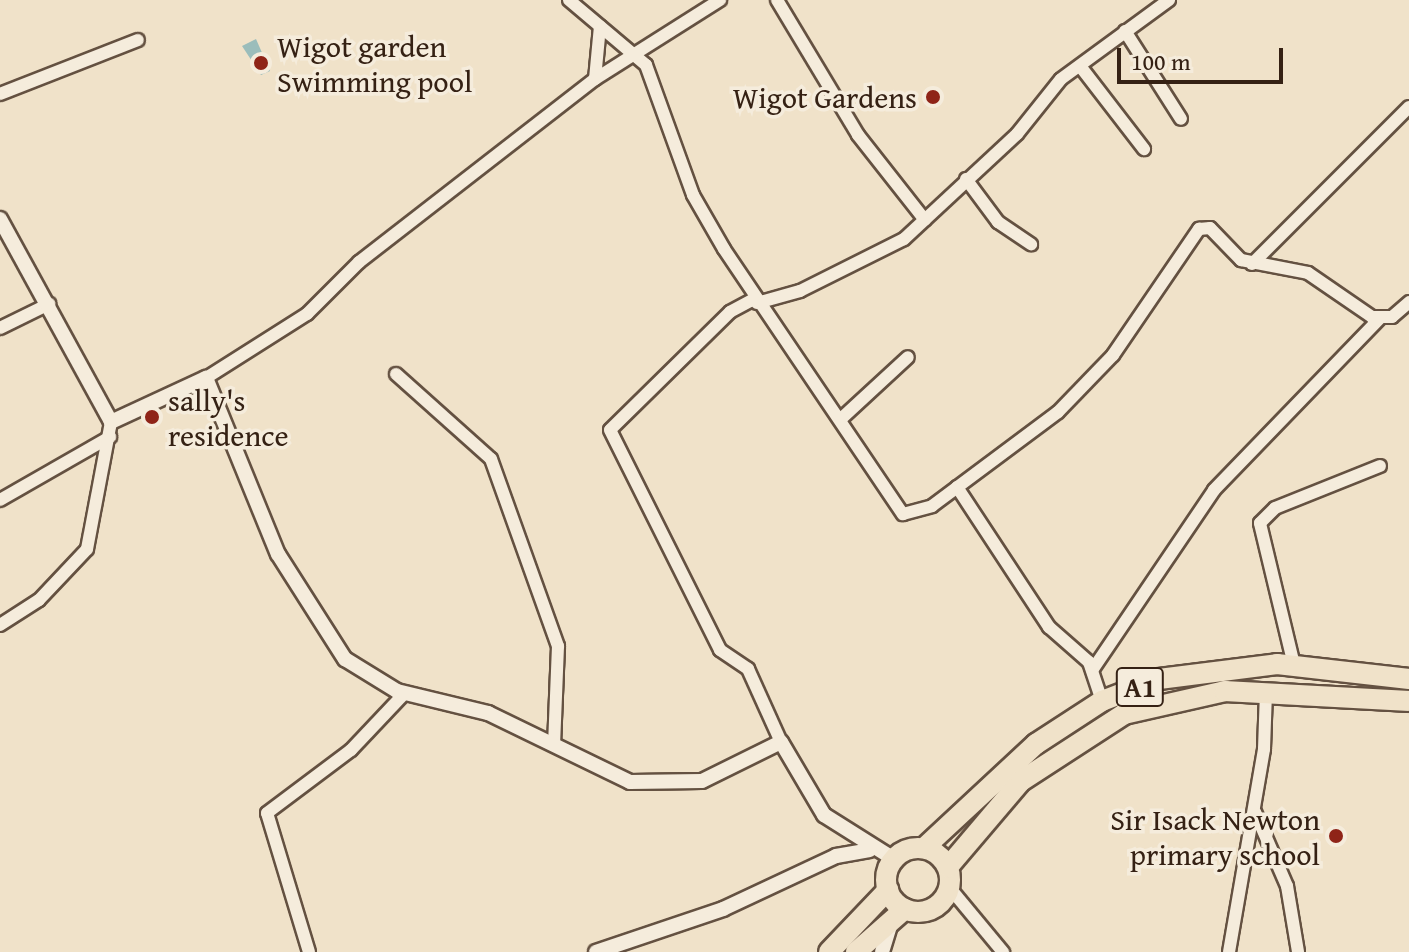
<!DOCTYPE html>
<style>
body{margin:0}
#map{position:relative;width:1409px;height:952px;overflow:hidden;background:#f0e2c9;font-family:"Gentium Book Plus",serif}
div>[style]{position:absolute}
.water>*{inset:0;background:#9bbdbb}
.roads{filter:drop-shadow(2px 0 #645141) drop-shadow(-2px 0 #645141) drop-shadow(0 2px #645141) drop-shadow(0 -2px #645141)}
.minor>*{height:12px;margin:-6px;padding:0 6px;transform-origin:6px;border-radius:6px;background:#f5ecdc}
.tertiary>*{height:14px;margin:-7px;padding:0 7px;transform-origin:7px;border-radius:7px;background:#f5ecdc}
.trunk>*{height:20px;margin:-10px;padding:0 10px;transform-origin:10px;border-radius:10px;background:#f0e2c9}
.trunk>.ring{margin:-10px;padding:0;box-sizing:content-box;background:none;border:20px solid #f0e2c9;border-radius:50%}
.dots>*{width:22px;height:22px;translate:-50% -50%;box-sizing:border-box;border:4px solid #f5ecdc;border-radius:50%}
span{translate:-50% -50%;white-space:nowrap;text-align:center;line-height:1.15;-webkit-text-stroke:7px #f5ecdc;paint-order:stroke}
.shield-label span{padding:2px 6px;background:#f5ecdc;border:2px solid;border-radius:6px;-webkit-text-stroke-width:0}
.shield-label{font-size:28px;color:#352114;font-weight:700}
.poi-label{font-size:30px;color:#352114}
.left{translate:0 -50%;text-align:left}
.right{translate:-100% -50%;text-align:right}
.scale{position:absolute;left:1117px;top:48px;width:166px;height:36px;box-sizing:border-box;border:4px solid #352114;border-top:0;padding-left:10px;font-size:24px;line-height:28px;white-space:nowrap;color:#352114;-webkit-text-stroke:6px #f5ecdc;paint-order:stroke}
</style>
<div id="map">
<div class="water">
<div style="clip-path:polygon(256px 39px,270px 71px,261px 75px,242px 46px)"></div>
</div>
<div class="roads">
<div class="minor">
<div style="left:569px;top:0;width:101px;rotate:40.2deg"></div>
<div style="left:646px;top:65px;width:138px;rotate:70.1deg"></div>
<div style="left:693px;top:195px;width:62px;rotate:60.1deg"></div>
<div style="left:724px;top:249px;width:320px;rotate:56deg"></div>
<div style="left:903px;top:514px;width:30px;rotate:-15deg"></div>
<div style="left:932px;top:506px;width:157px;rotate:-36.7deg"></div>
<div style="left:1058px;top:412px;width:79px;rotate:-46deg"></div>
<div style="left:1113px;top:355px;width:153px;rotate:-55.7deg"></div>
<div style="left:1199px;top:229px;width:11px;rotate:-5deg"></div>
<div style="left:1210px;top:228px;width:45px;rotate:45.9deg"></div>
<div style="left:1241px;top:260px;width:68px;rotate:11deg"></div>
<div style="left:1308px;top:273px;width:78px;rotate:34.5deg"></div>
<div style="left:1372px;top:317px;width:20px"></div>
<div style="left:1392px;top:317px;width:23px;rotate:-41deg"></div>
<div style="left:777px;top:0;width:157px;rotate:59deg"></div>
<div style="left:858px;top:135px;width:108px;rotate:51.8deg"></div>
<div style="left:1125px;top:31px;width:104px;rotate:57.5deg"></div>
<div style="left:1080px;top:66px;width:105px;rotate:52.4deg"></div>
<div style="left:595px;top:79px;width:53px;rotate:-84.6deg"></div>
<div style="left:0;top:94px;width:148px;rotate:-21.4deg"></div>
<div style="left:966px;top:179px;width:54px;rotate:53.3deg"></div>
<div style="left:998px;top:222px;width:40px;rotate:34deg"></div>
<div style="left:1252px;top:264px;width:222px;rotate:-45deg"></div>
<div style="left:754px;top:299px;width:27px;rotate:152deg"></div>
<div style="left:730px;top:312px;width:168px;rotate:135.5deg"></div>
<div style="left:610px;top:430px;width:246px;rotate:63.4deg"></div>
<div style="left:720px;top:650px;width:34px;rotate:34deg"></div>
<div style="left:748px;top:669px;width:80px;rotate:65.7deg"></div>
<div style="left:757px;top:303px;width:45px;rotate:-15.6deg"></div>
<div style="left:800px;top:291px;width:116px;rotate:-26.6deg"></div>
<div style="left:904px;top:239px;width:154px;rotate:-42.9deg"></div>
<div style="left:1017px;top:134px;width:70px;rotate:-51.3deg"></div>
<div style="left:1061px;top:79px;width:134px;rotate:-36.2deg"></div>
<div style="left:0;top:328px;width:55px;rotate:-26.1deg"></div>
<div style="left:396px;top:374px;width:127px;rotate:41.8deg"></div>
<div style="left:491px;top:459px;width:199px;rotate:70.3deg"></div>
<div style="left:558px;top:646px;width:99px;rotate:92.3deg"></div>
<div style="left:206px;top:378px;width:120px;rotate:-32.4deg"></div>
<div style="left:307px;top:314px;width:74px;rotate:-45deg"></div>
<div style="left:359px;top:262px;width:299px;rotate:-37.8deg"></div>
<div style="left:595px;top:79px;width:148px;rotate:-32.3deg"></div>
<div style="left:843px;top:417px;width:88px;rotate:-42.7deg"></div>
<div style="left:957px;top:487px;width:168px;rotate:56.7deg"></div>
<div style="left:1049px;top:627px;width:53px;rotate:41.2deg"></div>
<div style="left:1089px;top:662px;width:41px;rotate:71.6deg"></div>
<div style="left:0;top:500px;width:127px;rotate:-29.8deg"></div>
<div style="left:0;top:625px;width:46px;rotate:-32.7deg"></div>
<div style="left:39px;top:600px;width:70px;rotate:-46.7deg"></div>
<div style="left:87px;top:549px;width:129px;rotate:-79.3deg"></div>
<div style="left:1294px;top:665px;width:146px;rotate:-103.5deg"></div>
<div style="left:1260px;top:523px;width:21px;rotate:-45deg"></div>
<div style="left:1275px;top:508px;width:113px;rotate:-21.8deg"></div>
<div style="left:1093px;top:669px;width:216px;rotate:-55.9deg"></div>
<div style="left:1214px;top:490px;width:238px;rotate:-46deg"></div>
<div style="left:1255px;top:812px;width:81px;rotate:66.6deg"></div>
<div style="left:1287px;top:886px;width:67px;rotate:80.5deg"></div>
<div style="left:949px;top:887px;width:85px;rotate:50.3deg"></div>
<div style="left:309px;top:952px;width:145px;rotate:-106.8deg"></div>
<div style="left:267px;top:813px;width:105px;rotate:-36.9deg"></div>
<div style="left:351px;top:750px;width:77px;rotate:-46.6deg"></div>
<div style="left:1229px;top:952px;width:206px;rotate:-80.2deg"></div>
<div style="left:1264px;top:749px;width:58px;rotate:-88deg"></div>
</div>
<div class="tertiary">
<div style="left:0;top:219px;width:231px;rotate:61.3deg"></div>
<div style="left:111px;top:422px;width:105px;rotate:-24.9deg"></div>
<div style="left:206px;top:378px;width:190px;rotate:67.8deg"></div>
<div style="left:278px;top:554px;width:125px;rotate:57.5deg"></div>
<div style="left:345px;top:659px;width:61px;rotate:31.6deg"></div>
<div style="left:397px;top:691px;width:94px;rotate:13.6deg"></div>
<div style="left:488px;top:713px;width:158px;rotate:25.9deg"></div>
<div style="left:630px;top:782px;width:72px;rotate:-0.8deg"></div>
<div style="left:702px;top:781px;width:88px;rotate:-26.3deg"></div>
<div style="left:781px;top:742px;width:85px;rotate:59.5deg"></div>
<div style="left:824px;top:815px;width:83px;rotate:32.2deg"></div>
<div style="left:596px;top:952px;width:134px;rotate:-18.7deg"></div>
<div style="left:723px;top:909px;width:125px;rotate:-25.1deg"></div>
<div style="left:836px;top:856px;width:34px;rotate:-10deg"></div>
<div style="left:882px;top:952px;width:28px;rotate:-73deg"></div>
</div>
<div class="trunk">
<div style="left:924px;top:848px;width:153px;rotate:-42.9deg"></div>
<div style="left:1036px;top:744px;width:79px;rotate:-33.1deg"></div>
<div style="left:1102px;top:701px;width:61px;rotate:-21.1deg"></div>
<div style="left:1159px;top:679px;width:119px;rotate:-7.2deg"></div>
<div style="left:1277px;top:664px;width:133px;rotate:6.5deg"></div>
<div class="ring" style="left:886px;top:848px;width:44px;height:44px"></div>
<div style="left:948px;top:867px;width:113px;rotate:-49.7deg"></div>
<div style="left:1021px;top:781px;width:123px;rotate:-33deg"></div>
<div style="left:1124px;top:714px;width:104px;rotate:-12.8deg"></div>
<div style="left:1225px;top:691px;width:184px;rotate:3.1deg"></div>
<div style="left:829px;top:952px;width:86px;rotate:-46.4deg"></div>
<div style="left:856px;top:952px;width:65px;rotate:-41.3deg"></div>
</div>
</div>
<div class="dots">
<div style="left:261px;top:63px;background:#8f2418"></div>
<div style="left:933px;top:97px;background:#8f2418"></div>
<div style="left:152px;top:417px;background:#8f2418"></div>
<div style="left:1336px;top:836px;background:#8f2418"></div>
</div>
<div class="shield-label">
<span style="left:1140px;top:687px">A1</span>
</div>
<div class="poi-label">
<span class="left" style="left:277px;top:63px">Wigot garden<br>Swimming pool</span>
<span class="right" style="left:917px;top:97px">Wigot Gardens</span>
<span class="left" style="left:168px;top:417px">sally's<br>residence</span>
<span class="right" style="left:1320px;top:836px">Sir Isack Newton<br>primary school</span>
</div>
<div class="scale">100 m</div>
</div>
